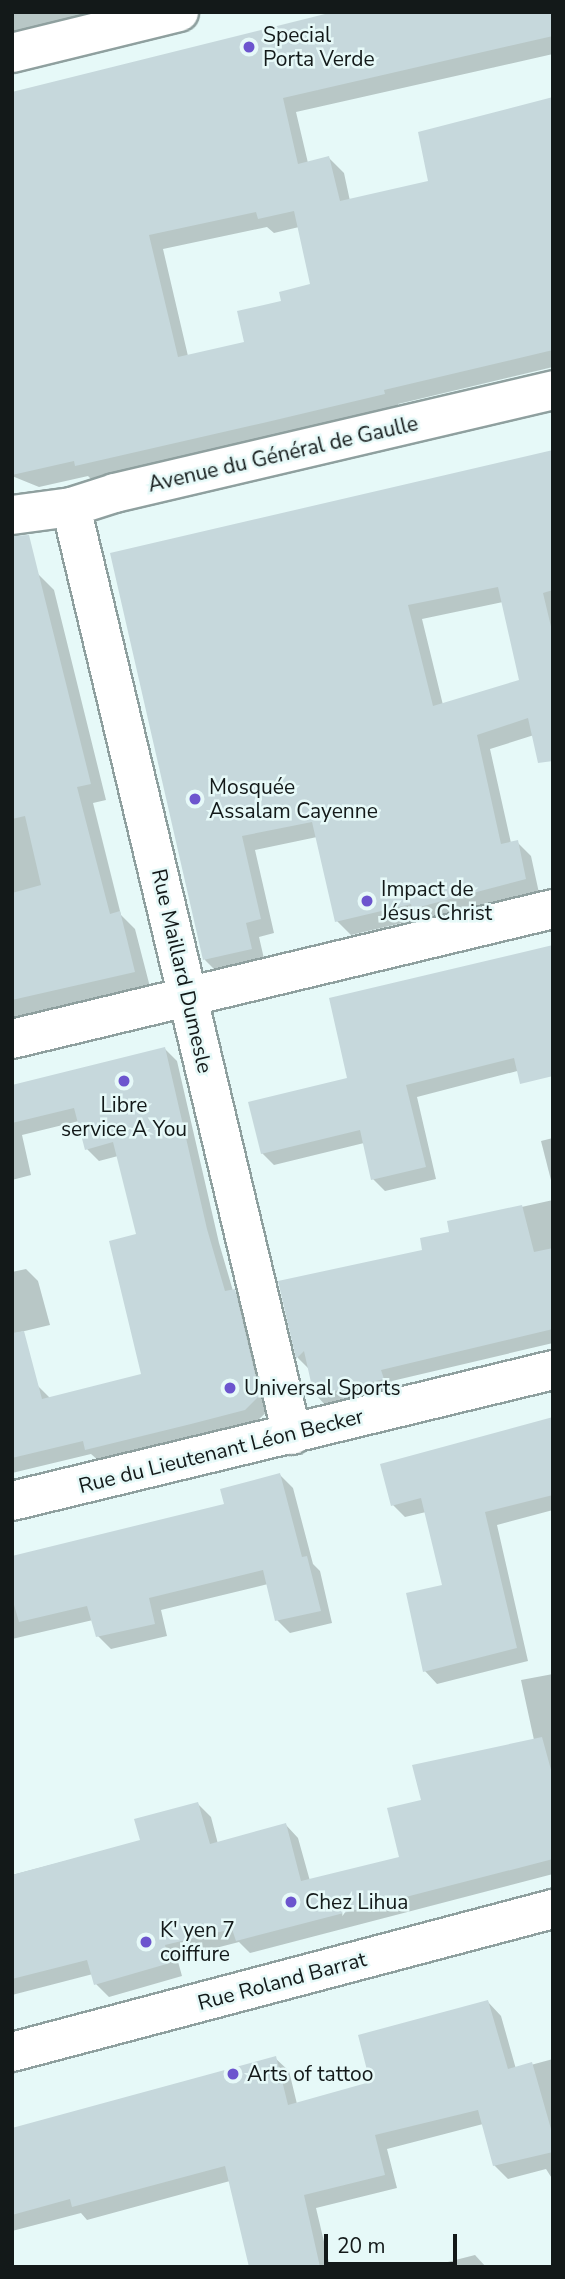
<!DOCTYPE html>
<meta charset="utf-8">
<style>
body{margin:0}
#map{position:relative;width:565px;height:2279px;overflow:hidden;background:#e6f9f8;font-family:"Nunito Sans",sans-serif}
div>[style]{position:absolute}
.shadow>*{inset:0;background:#0003}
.building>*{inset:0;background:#c6d8dc}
.roads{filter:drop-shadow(2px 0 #8fa09f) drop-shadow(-2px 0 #8fa09f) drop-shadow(0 2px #8fa09f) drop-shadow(0 -2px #8fa09f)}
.minor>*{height:38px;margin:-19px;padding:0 19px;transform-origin:19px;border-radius:19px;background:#fff}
.tertiary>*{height:38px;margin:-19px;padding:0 19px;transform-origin:19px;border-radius:19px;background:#fff}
.dots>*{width:19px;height:19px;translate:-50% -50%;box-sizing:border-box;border:4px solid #e6f9f8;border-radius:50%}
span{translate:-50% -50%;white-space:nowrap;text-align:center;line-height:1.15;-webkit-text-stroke:5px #e6f9f8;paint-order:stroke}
.poi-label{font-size:21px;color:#131919}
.left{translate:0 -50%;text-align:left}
.street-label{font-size:21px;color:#131919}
.frame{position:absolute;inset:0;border:14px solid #131919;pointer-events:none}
.scale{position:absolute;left:324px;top:2234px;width:133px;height:32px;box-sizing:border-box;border:4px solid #131919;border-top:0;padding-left:9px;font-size:21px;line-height:24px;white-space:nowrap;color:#131919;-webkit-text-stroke:5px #e6f9f8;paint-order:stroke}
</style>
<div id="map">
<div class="shadow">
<div style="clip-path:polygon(12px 12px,113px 12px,12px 38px)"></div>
<div style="clip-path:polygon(evenodd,553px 26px,553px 54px,296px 112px,308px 163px,329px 158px,344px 173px,350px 201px,430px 182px,553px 99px,553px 367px,398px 404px,399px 409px,92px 480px,88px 476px,39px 487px,12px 476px,12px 93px,553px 26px,267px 227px,274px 233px,299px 227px,312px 286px,283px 303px,247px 344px,188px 356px,163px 249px,267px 227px)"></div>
<div style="clip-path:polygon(evenodd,553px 452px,553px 729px,490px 749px,511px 843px,517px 842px,531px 856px,539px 893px,428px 923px,424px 918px,351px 935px,337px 921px,317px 837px,255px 850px,274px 933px,259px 937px,265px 963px,219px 974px,205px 960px,112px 555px,553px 452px,503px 602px,521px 681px,443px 705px,422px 619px,503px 602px)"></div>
<div style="clip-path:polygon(38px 574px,54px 590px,106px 800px,93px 803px,121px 915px,135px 929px,150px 987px,12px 1021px,12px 581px)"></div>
<div style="clip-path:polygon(553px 947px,521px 1070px,417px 1097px,436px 1179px,385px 1191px,373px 1179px,364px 1143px,274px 1165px,262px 1153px,349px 1079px)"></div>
<div style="clip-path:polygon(165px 1049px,177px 1061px,219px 1243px,233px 1291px,246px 1303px,271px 1408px,257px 1421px,204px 1435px,99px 1461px,91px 1454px,12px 1473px,12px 1390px,37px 1385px,50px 1398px,143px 1375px,138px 1236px,118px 1156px,99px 1161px,87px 1149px,79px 1121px,22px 1135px,31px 1175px,12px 1180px,12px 1087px)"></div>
<div style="clip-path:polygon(553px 1138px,553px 1188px,541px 1141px)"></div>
<div style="clip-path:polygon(553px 1200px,553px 1343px,392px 1381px,394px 1391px,327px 1407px,316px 1395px,310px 1370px,298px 1358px,280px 1283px,424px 1251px,451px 1233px,449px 1223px)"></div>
<div style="clip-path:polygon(26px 1269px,38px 1281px,50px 1325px,12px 1334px,12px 1272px)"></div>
<div style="clip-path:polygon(553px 1419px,553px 1510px,497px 1525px,528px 1661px,437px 1684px,425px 1671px,444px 1586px,426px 1512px,405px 1517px,393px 1505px)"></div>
<div style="clip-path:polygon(280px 1475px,293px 1488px,313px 1564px,320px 1571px,332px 1623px,290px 1633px,277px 1620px,268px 1584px,161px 1610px,167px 1636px,111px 1649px,98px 1636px,93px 1620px,12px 1639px,12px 1557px,226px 1505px)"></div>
<div style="clip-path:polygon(553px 1674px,553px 1874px,250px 1953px,239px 1942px,177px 1958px,182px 1976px,109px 1997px,96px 1984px,93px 1974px,12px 1995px,12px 1875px,142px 1841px,198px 1804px,211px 1817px,218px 1844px,286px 1825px,298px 1838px,310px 1881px,401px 1859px,423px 1801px,534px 1740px,521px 1680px)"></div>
<div style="clip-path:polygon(488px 2002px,501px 2016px,516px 2069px,553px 2059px,553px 2180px,546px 2169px,508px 2179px,494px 2165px,483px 2124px,387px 2149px,397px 2188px,316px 2208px,330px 2267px,251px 2267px,230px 2181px,87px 2220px,81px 2213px,12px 2231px,12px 2130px,275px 2058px,289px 2071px,297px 2104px,372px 2083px)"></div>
<div style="clip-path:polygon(475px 2255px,486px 2267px,428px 2267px)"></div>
</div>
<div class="building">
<div style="clip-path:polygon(evenodd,333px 12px,553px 12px,553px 36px,283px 98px,298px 164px,329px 156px,340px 201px,428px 181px,418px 132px,553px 97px,553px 350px,384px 390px,385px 394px,263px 423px,75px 466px,74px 461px,12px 475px,12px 92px,333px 12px,294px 211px,310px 284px,279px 292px,281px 301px,237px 311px,244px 342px,178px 357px,149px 235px,256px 212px,258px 219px,294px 211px)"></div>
<div style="clip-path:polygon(evenodd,553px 450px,553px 590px,543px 593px,553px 635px,553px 761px,538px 763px,528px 718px,477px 735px,501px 844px,518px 840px,526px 879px,412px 909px,411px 904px,335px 922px,312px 822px,242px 836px,261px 919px,246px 923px,252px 949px,203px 960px,110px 553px,553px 450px,498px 587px,519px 680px,433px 706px,408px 605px,498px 587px)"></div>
<div style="clip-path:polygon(29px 535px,91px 784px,77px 787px,110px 914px,120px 911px,135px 972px,12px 1000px,12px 893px,41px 885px,25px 816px,12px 819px,12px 536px)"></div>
<div style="clip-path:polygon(553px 945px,553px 1076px,520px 1084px,514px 1058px,406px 1085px,426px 1167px,371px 1180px,360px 1130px,261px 1154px,248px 1102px,347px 1078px,329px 998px)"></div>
<div style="clip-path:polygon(165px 1047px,207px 1229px,225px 1291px,235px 1289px,260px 1395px,245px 1410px,191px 1424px,85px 1450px,83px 1441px,12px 1458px,12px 1333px,24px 1331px,42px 1399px,141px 1374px,109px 1241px,136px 1234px,113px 1142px,85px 1150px,74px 1108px,12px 1123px,12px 1085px)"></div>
<div style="clip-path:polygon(522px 1205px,534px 1252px,553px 1248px,553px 1329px,381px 1370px,384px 1379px,314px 1396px,304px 1351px,296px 1359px,278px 1281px,422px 1250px,420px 1238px,449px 1232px,447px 1221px)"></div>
<div style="clip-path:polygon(553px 1417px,553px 1495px,485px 1512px,517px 1648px,423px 1672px,406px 1593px,442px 1585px,421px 1498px,391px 1506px,380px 1464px)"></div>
<div style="clip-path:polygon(280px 1473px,302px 1557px,307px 1556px,321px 1611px,275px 1621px,263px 1570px,149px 1598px,155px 1624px,96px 1637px,87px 1606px,19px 1622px,12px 1598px,12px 1556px,224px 1504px,220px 1489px)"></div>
<div style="clip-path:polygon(542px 1737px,553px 1777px,553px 1859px,236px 1941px,232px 1929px,165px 1945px,170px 1963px,94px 1985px,87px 1960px,12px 1979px,12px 1875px,140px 1840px,134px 1819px,198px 1802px,210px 1844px,286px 1823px,301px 1881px,399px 1857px,387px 1808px,421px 1800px,412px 1765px)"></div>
<div style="clip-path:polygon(488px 2000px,508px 2069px,532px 2062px,553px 2136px,553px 2152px,493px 2166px,478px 2110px,375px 2135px,385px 2175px,304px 2195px,320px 2267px,249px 2267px,225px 2166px,72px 2207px,70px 2199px,12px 2215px,12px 2128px,276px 2056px,288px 2105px,370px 2082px,358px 2035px)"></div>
</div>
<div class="roads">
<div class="minor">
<div style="left:12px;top:53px;width:172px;rotate:-13.8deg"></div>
<div style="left:71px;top:507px;width:954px;rotate:76.6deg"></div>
<div style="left:12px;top:1039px;width:556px;rotate:-13.51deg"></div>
<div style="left:12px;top:1501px;width:557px;rotate:-13.61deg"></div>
<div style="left:12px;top:2052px;width:560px;rotate:-14.81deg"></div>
</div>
<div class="tertiary">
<div style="left:12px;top:515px;width:60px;rotate:-7.7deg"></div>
<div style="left:71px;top:507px;width:46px;rotate:-17.7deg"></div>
<div style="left:115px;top:493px;width:450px;rotate:-13.2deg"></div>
</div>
</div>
<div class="dots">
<div style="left:249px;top:47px;background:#6c55ce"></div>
<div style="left:195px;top:799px;background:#6c55ce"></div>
<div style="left:367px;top:901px;background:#6c55ce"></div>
<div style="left:124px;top:1081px;background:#6c55ce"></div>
<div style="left:230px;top:1388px;background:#6c55ce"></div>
<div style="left:291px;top:1902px;background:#6c55ce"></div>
<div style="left:146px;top:1942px;background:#6c55ce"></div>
<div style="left:233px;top:2074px;background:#6c55ce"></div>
</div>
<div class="poi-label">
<span class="left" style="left:263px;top:47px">Special<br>Porta Verde</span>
<span class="left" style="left:209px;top:799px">Mosquée<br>Assalam Cayenne</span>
<span class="left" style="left:381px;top:901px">Impact de<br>Jésus Christ</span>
<span style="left:124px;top:1117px">Libre<br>service A You</span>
<span class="left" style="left:244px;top:1388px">Universal Sports</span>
<span class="left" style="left:305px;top:1902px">Chez Lihua</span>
<span class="left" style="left:160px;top:1942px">K' yen 7<br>coiffure</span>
<span class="left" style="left:247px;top:2074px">Arts of tattoo</span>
</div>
<div class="street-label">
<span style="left:283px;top:454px;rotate:-13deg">Avenue du Général de Gaulle</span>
<span style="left:182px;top:971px;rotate:77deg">Rue Maillard Dumesle</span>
<span style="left:221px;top:1451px;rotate:-14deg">Rue du Lieutenant Léon Becker</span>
<span style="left:282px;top:1981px;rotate:-15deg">Rue Roland Barrat</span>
</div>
<div class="frame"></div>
<div class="scale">20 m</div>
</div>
